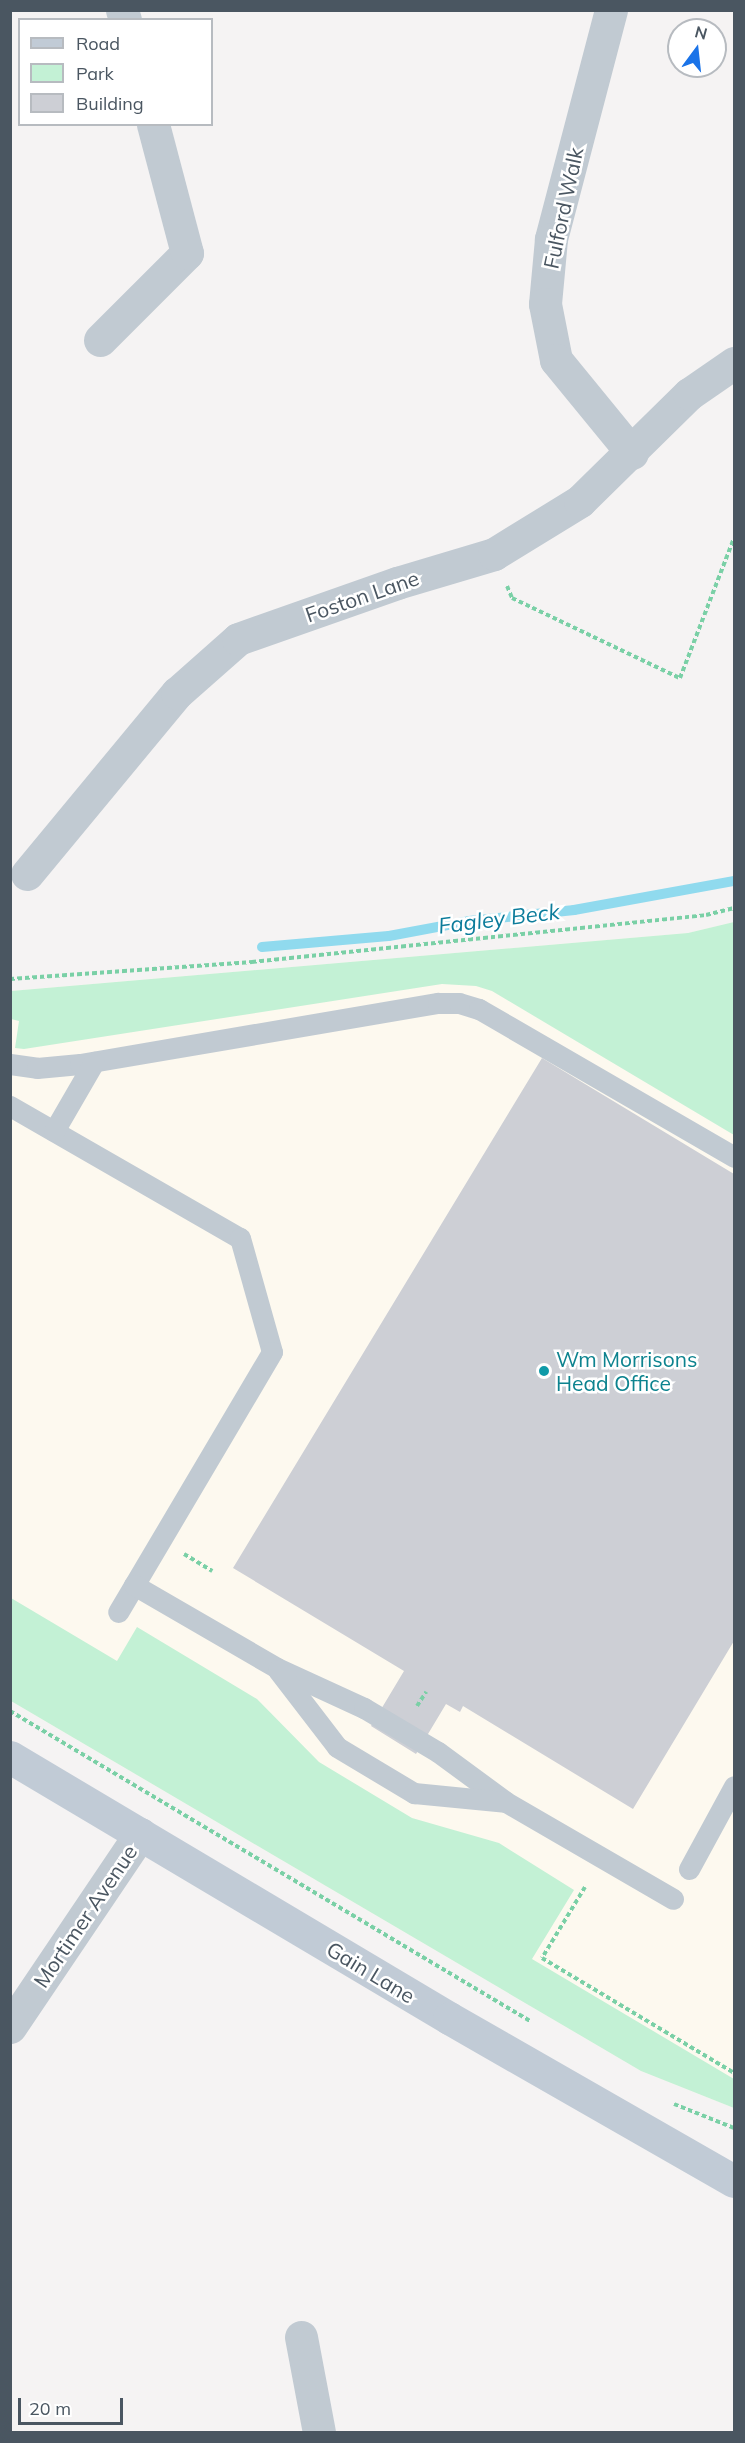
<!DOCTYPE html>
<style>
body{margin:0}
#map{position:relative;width:745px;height:2443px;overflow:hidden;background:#f5f3f3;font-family:Mulish,sans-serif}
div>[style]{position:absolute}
.commercial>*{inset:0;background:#fdf9ef}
.green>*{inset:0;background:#c3f1d5}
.stream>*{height:10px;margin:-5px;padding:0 5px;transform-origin:5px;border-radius:5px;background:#90daee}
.building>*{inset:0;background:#cdcfd5}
.path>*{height:4px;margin-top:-2px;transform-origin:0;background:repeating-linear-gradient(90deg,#7ad0a6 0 4.5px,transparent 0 7.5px)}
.lane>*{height:21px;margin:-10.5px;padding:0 10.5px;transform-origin:10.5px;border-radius:10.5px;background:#c1cad2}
.street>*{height:33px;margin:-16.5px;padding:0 16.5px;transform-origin:16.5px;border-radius:16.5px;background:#c1cad2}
.secondary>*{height:33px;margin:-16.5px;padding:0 16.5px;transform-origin:16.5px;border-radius:16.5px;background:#c1cbd6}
.dots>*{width:16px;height:16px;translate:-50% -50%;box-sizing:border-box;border:3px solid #fff;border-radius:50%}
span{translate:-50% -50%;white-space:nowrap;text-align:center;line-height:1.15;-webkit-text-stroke:5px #fff;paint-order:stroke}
.street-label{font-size:21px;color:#4a5661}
.culture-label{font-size:21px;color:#0d838f}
.left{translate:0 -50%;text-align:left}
.water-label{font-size:22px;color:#0c7c9b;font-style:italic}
.frame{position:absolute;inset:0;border:12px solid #4a5661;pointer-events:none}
.legend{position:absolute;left:18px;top:18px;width:195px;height:108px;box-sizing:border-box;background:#fff;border:2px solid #b7bbc0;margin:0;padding:8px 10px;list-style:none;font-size:18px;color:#4a5661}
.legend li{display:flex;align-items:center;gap:12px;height:30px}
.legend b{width:30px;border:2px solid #b7bbc0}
.north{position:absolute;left:667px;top:18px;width:60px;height:60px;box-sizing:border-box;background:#fff;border:2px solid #b7bbc0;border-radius:50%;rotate:15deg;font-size:16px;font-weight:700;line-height:24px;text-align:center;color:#4a5661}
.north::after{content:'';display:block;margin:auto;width:21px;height:27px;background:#1a73e8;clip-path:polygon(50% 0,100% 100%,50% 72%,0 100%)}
.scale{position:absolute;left:18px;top:2398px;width:105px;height:27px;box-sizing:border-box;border:3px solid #4a5661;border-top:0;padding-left:8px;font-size:18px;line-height:21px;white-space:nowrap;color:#4a5661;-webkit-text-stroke:4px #fff;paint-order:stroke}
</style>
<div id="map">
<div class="commercial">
<div style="clip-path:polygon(734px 922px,734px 2108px,641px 2071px,11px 1701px,11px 991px,688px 933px)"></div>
</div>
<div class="green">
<div style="clip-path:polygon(734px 922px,734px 1135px,492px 991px,476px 986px,442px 984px,24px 1049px,15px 1048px,19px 1021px,11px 1019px,11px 991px,688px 933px)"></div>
<div style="clip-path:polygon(11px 1598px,117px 1661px,137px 1627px,257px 1699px,319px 1762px,412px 1818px,499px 1843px,574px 1890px,532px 1959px,734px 2079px,734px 2108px,641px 2071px,11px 1701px)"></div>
</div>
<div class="stream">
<div style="left:262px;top:947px;width:127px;rotate:-5deg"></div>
<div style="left:389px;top:936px;width:81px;rotate:-10.6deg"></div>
<div style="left:469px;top:921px;width:106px;rotate:-6deg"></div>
<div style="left:574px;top:910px;width:163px;rotate:-10.3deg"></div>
</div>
<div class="building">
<div style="clip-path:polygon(542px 1058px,734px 1174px,734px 1641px,633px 1809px,463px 1706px,460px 1712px,446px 1704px,416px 1754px,371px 1726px,404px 1671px,233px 1568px)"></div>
</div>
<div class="path">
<div style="left:507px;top:586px;width:13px;rotate:67deg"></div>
<div style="left:512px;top:598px;width:186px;rotate:25.5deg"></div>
<div style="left:680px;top:678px;width:150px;rotate:-68.9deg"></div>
<div style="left:10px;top:979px;width:243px;rotate:-4deg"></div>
<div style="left:252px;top:962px;width:456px;rotate:-5.9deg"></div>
<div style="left:706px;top:915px;width:29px;rotate:-14deg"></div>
<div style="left:184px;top:1554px;width:33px;rotate:31deg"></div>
<div style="left:417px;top:1706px;width:17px;rotate:-57deg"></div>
<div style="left:10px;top:1711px;width:605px;rotate:30.8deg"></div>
<div style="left:585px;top:1887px;width:83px;rotate:121.2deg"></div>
<div style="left:542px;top:1958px;width:224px;rotate:30.9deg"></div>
<div style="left:674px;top:2104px;width:65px;rotate:21.8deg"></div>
</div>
<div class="lane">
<div style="left:10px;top:1064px;width:27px;rotate:8deg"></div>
<div style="left:37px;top:1068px;width:43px;rotate:-5.3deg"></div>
<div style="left:80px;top:1064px;width:363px;rotate:-9.7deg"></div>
<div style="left:438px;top:1003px;width:21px"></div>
<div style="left:459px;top:1003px;width:21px;rotate:17deg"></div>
<div style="left:479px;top:1009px;width:295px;rotate:30.1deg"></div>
<div style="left:10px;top:1106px;width:265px;rotate:29.9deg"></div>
<div style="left:240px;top:1238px;width:118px;rotate:74.3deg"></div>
<div style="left:272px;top:1352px;width:302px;rotate:120.6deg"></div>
<div style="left:54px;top:1131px;width:80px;rotate:-59.9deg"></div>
<div style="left:134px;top:1585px;width:165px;rotate:30.1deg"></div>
<div style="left:277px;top:1668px;width:96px;rotate:24.7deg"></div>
<div style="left:364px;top:1708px;width:86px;rotate:30.7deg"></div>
<div style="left:438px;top:1752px;width:84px;rotate:36.3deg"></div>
<div style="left:506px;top:1802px;width:193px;rotate:30.1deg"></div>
<div style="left:278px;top:1670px;width:97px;rotate:52.5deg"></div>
<div style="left:337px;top:1747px;width:90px;rotate:30.9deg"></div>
<div style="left:414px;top:1793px;width:91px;rotate:5.6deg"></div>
<div style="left:689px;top:1869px;width:94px;rotate:-61.5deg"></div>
</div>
<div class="street">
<div style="left:122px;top:10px;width:10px;rotate:73deg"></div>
<div style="left:611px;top:10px;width:237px;rotate:104.7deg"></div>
<div style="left:551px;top:239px;width:65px;rotate:95.3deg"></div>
<div style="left:545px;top:304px;width:57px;rotate:78.9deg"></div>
<div style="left:556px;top:360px;width:120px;rotate:50.7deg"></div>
<div style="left:100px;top:340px;width:123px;rotate:-45deg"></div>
<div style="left:187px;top:253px;width:133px;rotate:-104.8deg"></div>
<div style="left:27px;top:874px;width:235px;rotate:-50.4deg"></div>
<div style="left:177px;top:693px;width:81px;rotate:-41.5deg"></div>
<div style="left:238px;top:639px;width:169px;rotate:-19.4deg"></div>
<div style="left:397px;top:583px;width:101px;rotate:-16.6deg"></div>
<div style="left:494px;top:554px;width:101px;rotate:-31.6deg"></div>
<div style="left:580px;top:501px;width:153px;rotate:-44.5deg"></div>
<div style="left:689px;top:394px;width:55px;rotate:-34.6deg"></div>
<div style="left:10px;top:2027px;width:233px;rotate:-56deg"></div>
<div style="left:301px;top:2337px;width:97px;rotate:79.3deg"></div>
</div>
<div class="secondary">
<div style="left:10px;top:1757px;width:511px;rotate:30.73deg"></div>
<div style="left:449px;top:2018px;width:328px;rotate:29.8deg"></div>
</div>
<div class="dots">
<div style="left:544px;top:1371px;background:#0f9aa8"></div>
</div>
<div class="street-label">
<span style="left:563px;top:208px;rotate:-78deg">Fulford Walk</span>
<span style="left:362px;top:596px;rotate:-19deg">Foston Lane</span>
<span style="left:85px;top:1916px;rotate:-56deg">Mortimer Avenue</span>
<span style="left:371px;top:1972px;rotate:31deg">Gain Lane</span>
</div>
<div class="culture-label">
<span class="left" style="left:556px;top:1371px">Wm Morrisons<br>Head Office</span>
</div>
<div class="water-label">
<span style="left:499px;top:919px;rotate:-7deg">Fagley Beck</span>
</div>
<div class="frame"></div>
<ul class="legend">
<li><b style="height:8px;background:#c1cbd6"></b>Road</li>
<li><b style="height:16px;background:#c3f1d5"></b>Park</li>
<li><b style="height:16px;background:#cdcfd5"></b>Building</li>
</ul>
<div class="north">N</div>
<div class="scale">20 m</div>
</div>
